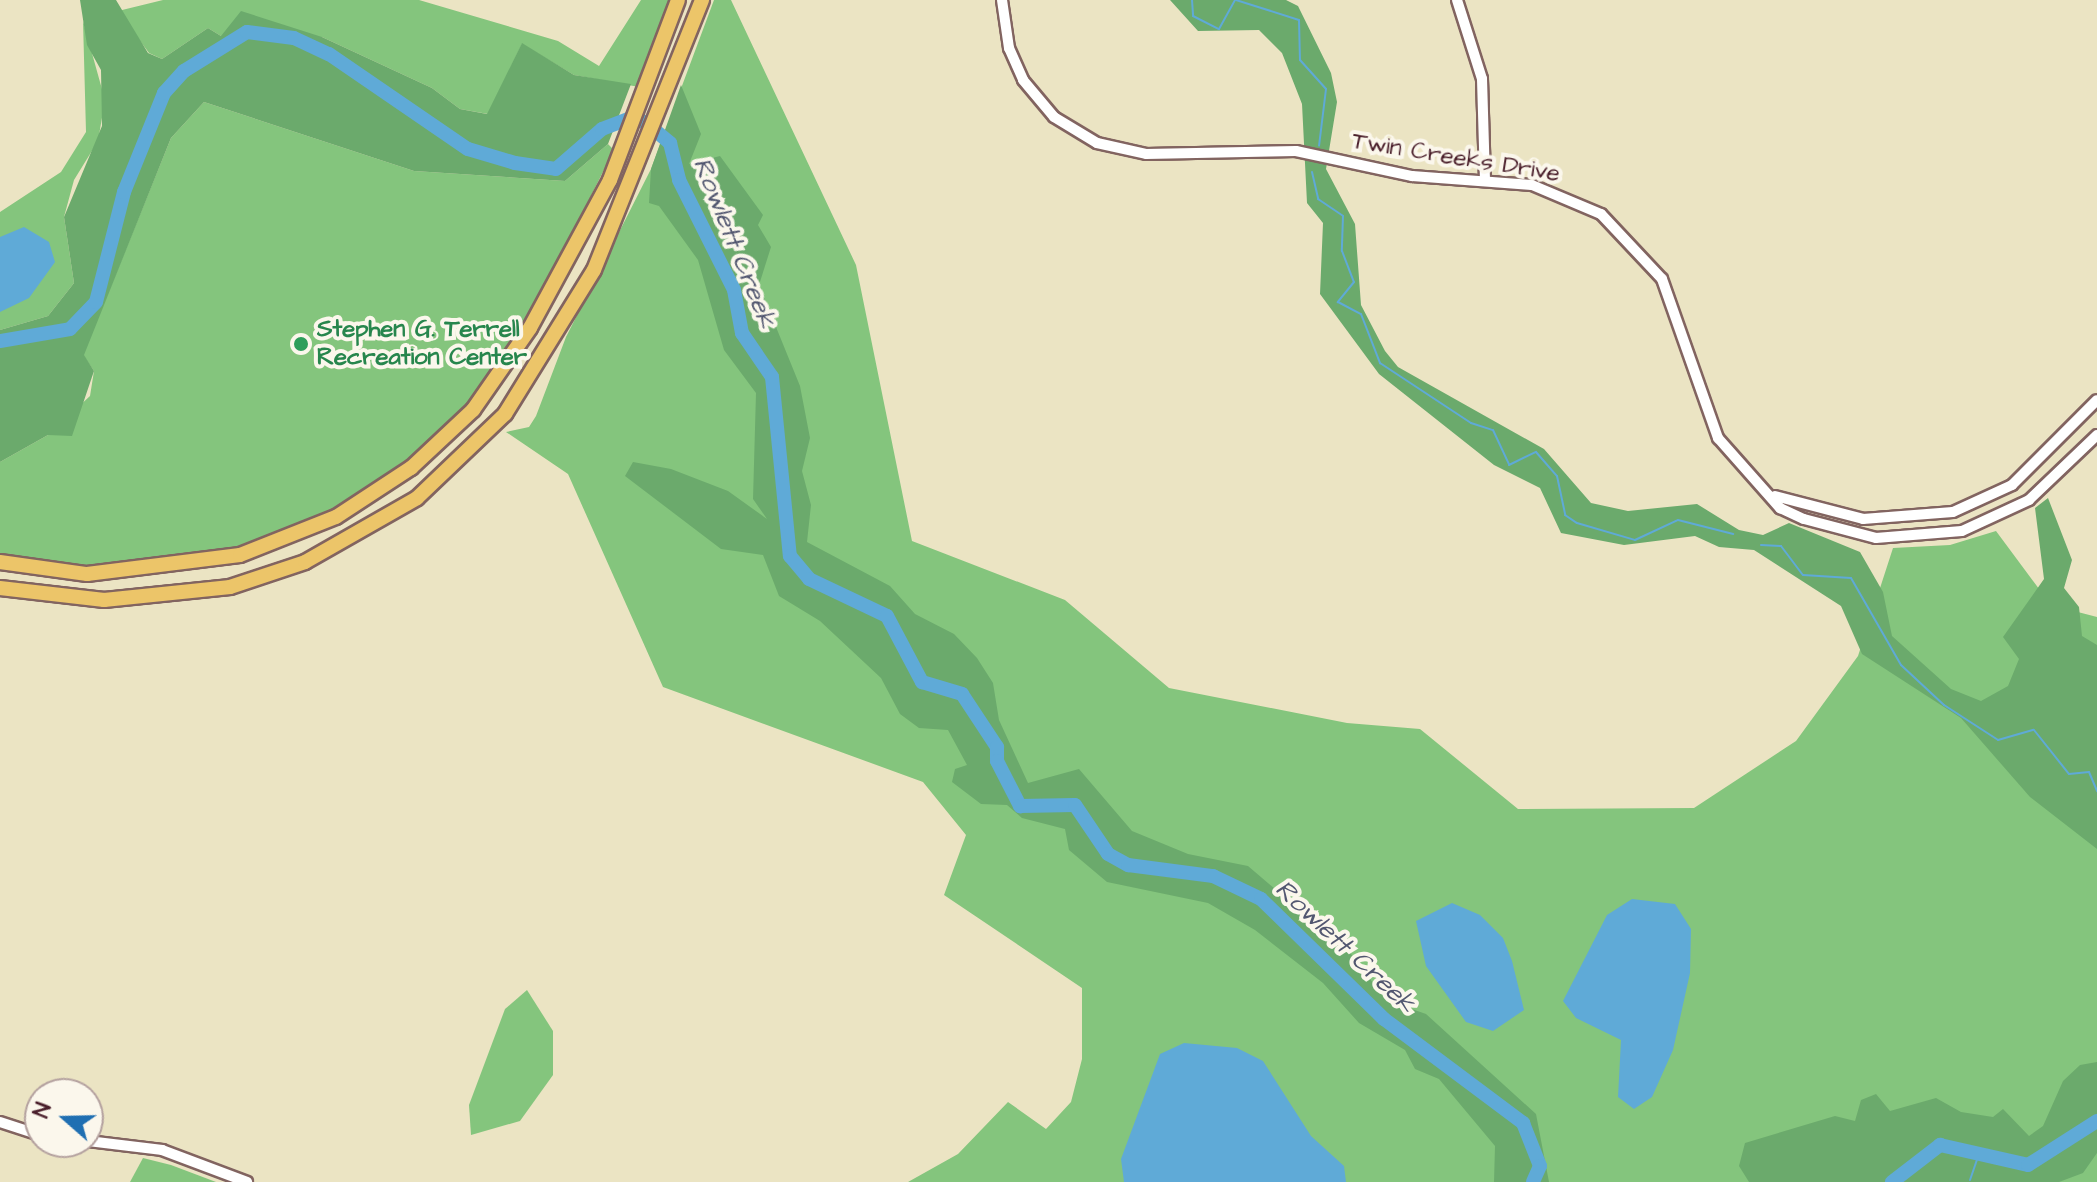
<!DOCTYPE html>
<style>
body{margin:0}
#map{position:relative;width:2097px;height:1182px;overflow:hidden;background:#ebe4c3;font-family:"Architects Daughter",sans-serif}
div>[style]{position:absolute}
.green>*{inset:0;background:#84c57d}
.forest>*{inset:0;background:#6baa6c}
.water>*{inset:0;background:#5faad7}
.stream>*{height:2px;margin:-1px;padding:0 1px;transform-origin:1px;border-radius:1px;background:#5faad7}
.river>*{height:14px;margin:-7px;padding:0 7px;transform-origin:7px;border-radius:7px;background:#5faad7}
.roads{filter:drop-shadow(2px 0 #826460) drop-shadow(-2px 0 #826460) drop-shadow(0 2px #826460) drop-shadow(0 -2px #826460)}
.minor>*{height:10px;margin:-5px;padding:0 5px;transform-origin:5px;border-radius:5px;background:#fff}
.major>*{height:14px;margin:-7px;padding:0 7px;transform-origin:7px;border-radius:7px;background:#ecc569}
.dots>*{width:22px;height:22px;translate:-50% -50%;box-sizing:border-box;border:4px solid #fbf7ec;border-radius:50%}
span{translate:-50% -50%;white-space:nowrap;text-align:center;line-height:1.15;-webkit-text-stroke:8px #fbf7ec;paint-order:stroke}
.street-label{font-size:24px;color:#4a1f2b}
.leisure-label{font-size:24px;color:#27864d;font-weight:700}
.left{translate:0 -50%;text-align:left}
.water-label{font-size:26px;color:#525770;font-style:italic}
.north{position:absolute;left:24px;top:1078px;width:80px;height:80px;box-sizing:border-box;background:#fbf7ec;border:2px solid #b4a19f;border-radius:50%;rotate:290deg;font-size:22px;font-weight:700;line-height:32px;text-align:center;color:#4a1f2b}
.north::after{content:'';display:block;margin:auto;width:28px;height:36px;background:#1f6fb2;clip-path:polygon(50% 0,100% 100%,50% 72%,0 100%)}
</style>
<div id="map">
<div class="green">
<div style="clip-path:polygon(163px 0,419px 0,558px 41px,599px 66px,641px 0,672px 0,639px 87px,574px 75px,522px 44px,488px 114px,460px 109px,432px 88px,322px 37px,221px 36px,208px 28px,162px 59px,149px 53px,118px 11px)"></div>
<div style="clip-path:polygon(714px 0,731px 0,856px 265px,912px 541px,1065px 600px,1169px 688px,1347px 723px,1420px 729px,1518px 809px,1694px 808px,1796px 741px,1858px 656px,1893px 548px,1950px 545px,1996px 531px,2051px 605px,2097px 617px,2097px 1182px,908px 1182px,958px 1154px,1008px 1102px,1046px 1129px,1071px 1102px,1082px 1059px,1082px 988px,944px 895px,966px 835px,923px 782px,663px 687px,568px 474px,506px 432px,529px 427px,536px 416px,566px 337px,651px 169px)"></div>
<div style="clip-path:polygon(83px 21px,105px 100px,98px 141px,74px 180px,64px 217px,74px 283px,48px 316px,0 330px,0 212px,61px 172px,86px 132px)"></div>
<div style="clip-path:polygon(204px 102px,414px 171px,565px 181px,608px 144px,614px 150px,522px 333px,459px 418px,407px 466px,342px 508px,231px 552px,157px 566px,50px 565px,0 554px,0 462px,48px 435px,90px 396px,94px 371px,83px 355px,171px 138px)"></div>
<div style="clip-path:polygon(527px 990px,553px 1031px,553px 1075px,520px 1121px,471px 1135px,469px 1105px,505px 1009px)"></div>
<div style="clip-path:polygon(143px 1158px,171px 1165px,216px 1182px,130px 1182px)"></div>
</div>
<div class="forest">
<div style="clip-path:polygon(80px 0,116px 0,148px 53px,162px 59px,208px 28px,221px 36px,241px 11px,322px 37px,432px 88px,460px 109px,487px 114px,522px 43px,574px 75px,631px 84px,608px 144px,565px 181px,414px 171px,204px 102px,171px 138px,84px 355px,94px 371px,72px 436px,48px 435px,0 462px,0 330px,48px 316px,74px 283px,64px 217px,102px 126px,101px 70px,87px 45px)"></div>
<div style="clip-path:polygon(1170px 0,1286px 0,1298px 6px,1331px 73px,1337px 102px,1326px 169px,1355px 224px,1361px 305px,1385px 351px,1398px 367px,1544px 449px,1591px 503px,1628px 511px,1697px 504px,1739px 530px,1763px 535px,1789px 523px,1860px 552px,1883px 592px,1892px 636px,1951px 689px,1981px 701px,2008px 686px,2019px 659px,2003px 637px,2044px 579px,2035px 508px,2048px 498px,2072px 560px,2064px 588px,2079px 607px,2082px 636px,2097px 645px,2097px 849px,2030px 797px,1961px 718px,1862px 654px,1841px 606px,1754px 550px,1719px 547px,1695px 536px,1624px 545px,1561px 533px,1540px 488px,1494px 465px,1379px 374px,1320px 294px,1323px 223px,1307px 203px,1302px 104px,1282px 53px,1259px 30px,1198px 31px)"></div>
<div style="clip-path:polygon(681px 85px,701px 134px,689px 164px,720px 156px,763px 215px,758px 225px,771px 247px,759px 285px,800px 386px,810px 438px,802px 471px,811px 505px,807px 542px,890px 586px,915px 614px,954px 634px,977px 658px,993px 683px,999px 720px,1028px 783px,1079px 769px,1132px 831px,1188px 854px,1248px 866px,1351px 954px,1386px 1000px,1426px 1014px,1536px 1114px,1549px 1182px,1494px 1182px,1495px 1146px,1439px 1079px,1415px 1069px,1405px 1050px,1359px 1023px,1323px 983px,1255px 930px,1208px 903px,1107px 882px,1069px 850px,1065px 829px,1022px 818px,1007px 805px,981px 804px,952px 782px,955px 769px,967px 765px,948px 730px,919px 728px,900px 714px,881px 678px,820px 621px,779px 596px,763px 555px,721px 549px,625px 476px,633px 462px,671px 469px,728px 491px,767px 519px,753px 499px,756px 393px,724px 350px,698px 260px,659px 206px,649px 203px,651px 169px)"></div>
<div style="clip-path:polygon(2097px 1062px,2097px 1153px,2083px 1173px,2059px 1182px,1749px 1182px,1739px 1166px,1745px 1143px,1835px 1116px,1855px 1121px,1861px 1100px,1876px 1094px,1890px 1111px,1936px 1098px,1961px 1112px,1993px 1117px,2003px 1109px,2029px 1136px,2043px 1126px,2063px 1081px,2080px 1065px)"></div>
</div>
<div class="water">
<div style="clip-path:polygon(24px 227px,49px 242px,55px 262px,29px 298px,0 312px,0 237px)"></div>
<div style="clip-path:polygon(1632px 899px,1675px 904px,1691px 929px,1690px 973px,1673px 1050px,1652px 1097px,1634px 1109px,1618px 1097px,1621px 1040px,1576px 1018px,1563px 1001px,1607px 915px)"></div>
<div style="clip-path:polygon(1452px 903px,1480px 915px,1503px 938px,1512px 961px,1524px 1010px,1493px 1031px,1466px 1022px,1426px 966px,1416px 921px)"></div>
<div style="clip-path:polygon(1184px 1043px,1237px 1048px,1263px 1061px,1311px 1136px,1344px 1166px,1346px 1182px,1124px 1182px,1121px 1159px,1160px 1054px)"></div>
</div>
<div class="stream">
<div style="left:1192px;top:0;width:16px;rotate:86deg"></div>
<div style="left:1193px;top:16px;width:29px;rotate:27deg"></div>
<div style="left:1219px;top:29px;width:33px;rotate:-61deg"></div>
<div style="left:1236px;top:0;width:66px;rotate:17.6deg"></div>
<div style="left:1299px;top:20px;width:40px;rotate:88.6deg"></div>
<div style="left:1300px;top:60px;width:39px;rotate:48deg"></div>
<div style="left:1326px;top:89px;width:57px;rotate:97deg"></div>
<div style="left:1312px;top:172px;width:28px;rotate:77deg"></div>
<div style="left:1318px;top:199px;width:30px;rotate:34deg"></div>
<div style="left:1343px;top:216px;width:35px;rotate:92deg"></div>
<div style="left:1342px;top:251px;width:33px;rotate:69deg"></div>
<div style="left:1354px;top:282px;width:26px;rotate:129deg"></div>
<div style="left:1338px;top:302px;width:26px;rotate:28deg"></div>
<div style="left:1361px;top:314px;width:53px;rotate:68.8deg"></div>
<div style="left:1380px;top:363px;width:109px;rotate:33.4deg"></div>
<div style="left:1471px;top:423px;width:23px;rotate:18deg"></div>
<div style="left:1493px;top:430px;width:38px;rotate:65deg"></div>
<div style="left:1509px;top:465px;width:30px;rotate:-26deg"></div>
<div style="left:1536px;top:452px;width:32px;rotate:49deg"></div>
<div style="left:1557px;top:476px;width:40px;rotate:78deg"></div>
<div style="left:1565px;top:515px;width:14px;rotate:34deg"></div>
<div style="left:1577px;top:523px;width:60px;rotate:16.3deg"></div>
<div style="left:1635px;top:540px;width:47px;rotate:-24.9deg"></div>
<div style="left:1678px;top:520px;width:57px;rotate:14.3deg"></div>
<div style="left:1761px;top:545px;width:20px;rotate:3deg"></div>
<div style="left:1781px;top:546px;width:36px;rotate:53deg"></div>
<div style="left:1803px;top:575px;width:48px;rotate:3.6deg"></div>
<div style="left:1851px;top:578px;width:100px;rotate:60.1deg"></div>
<div style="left:1901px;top:665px;width:59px;rotate:42.9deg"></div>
<div style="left:1944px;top:705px;width:64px;rotate:32.9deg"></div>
<div style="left:1998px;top:740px;width:37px;rotate:-16deg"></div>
<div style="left:2034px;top:730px;width:56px;rotate:51.5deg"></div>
<div style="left:2069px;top:774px;width:20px;rotate:-6deg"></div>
<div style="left:2089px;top:772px;width:21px;rotate:67deg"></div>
<div style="left:1970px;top:1180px;width:31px;rotate:-71deg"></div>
</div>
<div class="river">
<div style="left:0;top:341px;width:71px;rotate:-9.7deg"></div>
<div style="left:70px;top:329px;width:37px;rotate:-46deg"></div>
<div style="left:96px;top:302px;width:114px;rotate:-75.7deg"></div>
<div style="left:124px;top:192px;width:107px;rotate:-68deg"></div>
<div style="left:164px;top:93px;width:30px;rotate:-48deg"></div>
<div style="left:184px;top:71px;width:74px;rotate:-31.8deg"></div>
<div style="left:247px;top:32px;width:47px;rotate:7.3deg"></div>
<div style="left:294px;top:38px;width:38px;rotate:25deg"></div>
<div style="left:329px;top:54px;width:168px;rotate:34.4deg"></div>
<div style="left:468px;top:149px;width:49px;rotate:16.6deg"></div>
<div style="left:515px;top:163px;width:41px;rotate:8.3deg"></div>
<div style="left:556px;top:169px;width:61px;rotate:-41deg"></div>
<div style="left:602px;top:129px;width:30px;rotate:-21deg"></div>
<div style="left:630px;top:118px;width:16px;rotate:15deg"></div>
<div style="left:645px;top:122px;width:33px;rotate:40deg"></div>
<div style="left:670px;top:143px;width:38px;rotate:76deg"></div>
<div style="left:679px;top:180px;width:123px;rotate:63.4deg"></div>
<div style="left:734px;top:290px;width:44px;rotate:79.5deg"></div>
<div style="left:742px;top:333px;width:53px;rotate:55.7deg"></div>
<div style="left:772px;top:377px;width:180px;rotate:84.3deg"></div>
<div style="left:790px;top:556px;width:30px;rotate:50deg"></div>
<div style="left:809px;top:579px;width:86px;rotate:25.4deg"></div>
<div style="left:887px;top:616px;width:75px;rotate:62.1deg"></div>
<div style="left:922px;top:682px;width:42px;rotate:16.7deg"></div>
<div style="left:962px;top:694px;width:64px;rotate:56.6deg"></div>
<div style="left:997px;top:747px;width:14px;rotate:90deg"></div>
<div style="left:997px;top:761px;width:51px;rotate:62.9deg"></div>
<div style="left:1020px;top:806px;width:55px;rotate:-1deg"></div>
<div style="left:1075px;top:805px;width:59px;rotate:56deg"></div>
<div style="left:1108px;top:854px;width:23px;rotate:29deg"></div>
<div style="left:1128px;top:865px;width:86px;rotate:7.4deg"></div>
<div style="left:1213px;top:876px;width:53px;rotate:25.6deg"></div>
<div style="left:1261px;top:899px;width:172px;rotate:44.3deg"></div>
<div style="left:1384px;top:1019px;width:174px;rotate:36.8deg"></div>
<div style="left:1523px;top:1123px;width:46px;rotate:68.4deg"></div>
<div style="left:1540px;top:1166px;width:17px;rotate:114deg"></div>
<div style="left:1892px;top:1182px;width:61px;rotate:-37.6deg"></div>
<div style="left:1940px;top:1145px;width:90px;rotate:12.8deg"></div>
<div style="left:2028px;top:1165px;width:82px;rotate:-32.5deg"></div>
</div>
<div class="roads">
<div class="minor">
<div style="left:1002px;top:0;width:49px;rotate:81.7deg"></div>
<div style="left:1009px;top:48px;width:35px;rotate:66deg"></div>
<div style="left:1023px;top:80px;width:48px;rotate:50deg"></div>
<div style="left:1054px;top:117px;width:50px;rotate:31.2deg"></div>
<div style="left:1097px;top:143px;width:50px;rotate:12.7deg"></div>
<div style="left:1146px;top:154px;width:150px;rotate:-1.1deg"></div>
<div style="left:1296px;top:151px;width:119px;rotate:12.2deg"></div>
<div style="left:1412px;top:176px;width:120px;rotate:4.3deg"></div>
<div style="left:1532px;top:185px;width:75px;rotate:22.8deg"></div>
<div style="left:1601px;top:214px;width:89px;rotate:46.8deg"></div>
<div style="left:1662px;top:279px;width:169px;rotate:70.6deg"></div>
<div style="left:1718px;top:438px;width:94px;rotate:48.5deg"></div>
<div style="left:1780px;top:508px;width:26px;rotate:25deg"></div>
<div style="left:1804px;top:519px;width:74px;rotate:14.8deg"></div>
<div style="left:1876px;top:538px;width:86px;rotate:-4.7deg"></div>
<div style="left:1962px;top:531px;width:74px;rotate:-24.8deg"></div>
<div style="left:2029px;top:500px;width:94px;rotate:-43.7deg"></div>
<div style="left:1457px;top:0;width:83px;rotate:72.4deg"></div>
<div style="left:1482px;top:79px;width:102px;rotate:88.3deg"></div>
<div style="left:1775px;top:496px;width:91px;rotate:14.6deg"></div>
<div style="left:1863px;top:519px;width:90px;rotate:-4.4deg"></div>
<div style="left:1953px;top:512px;width:65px;rotate:-24.6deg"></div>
<div style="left:2012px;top:485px;width:120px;rotate:-45deg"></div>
<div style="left:0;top:1122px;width:42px;rotate:18deg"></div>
<div style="left:88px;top:1141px;width:75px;rotate:6.9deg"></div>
<div style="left:162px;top:1150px;width:91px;rotate:20.6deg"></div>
</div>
<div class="major">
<div style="left:0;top:562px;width:88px;rotate:7.9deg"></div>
<div style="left:87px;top:574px;width:154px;rotate:-7.1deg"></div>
<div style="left:240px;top:555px;width:103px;rotate:-21.6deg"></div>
<div style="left:336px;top:517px;width:90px;rotate:-33.2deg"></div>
<div style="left:411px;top:468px;width:85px;rotate:-43.1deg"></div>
<div style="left:473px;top:410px;width:100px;rotate:-55.2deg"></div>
<div style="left:530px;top:328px;width:168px;rotate:-61.6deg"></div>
<div style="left:610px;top:180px;width:192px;rotate:-69.3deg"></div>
<div style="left:0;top:588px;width:105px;rotate:6.6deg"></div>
<div style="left:104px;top:600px;width:127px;rotate:-5.9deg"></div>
<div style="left:230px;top:587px;width:79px;rotate:-18.4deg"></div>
<div style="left:305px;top:562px;width:129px;rotate:-29.7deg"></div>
<div style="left:417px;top:498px;width:122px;rotate:-43.7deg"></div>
<div style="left:505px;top:414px;width:169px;rotate:-58.3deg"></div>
<div style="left:594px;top:270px;width:291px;rotate:-68.2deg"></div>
</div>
</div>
<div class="dots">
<div style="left:301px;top:344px;background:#2e9e5b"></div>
</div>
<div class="street-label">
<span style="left:1456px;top:158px;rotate:9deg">Twin Creeks Drive</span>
</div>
<div class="leisure-label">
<span class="left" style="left:317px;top:344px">Stephen G. Terrell<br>Recreation Center</span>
</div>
<div class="water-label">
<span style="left:734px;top:243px;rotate:68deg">Rowlett Creek</span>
<span style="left:1345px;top:947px;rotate:43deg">Rowlett Creek</span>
</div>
<div class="north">N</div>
</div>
